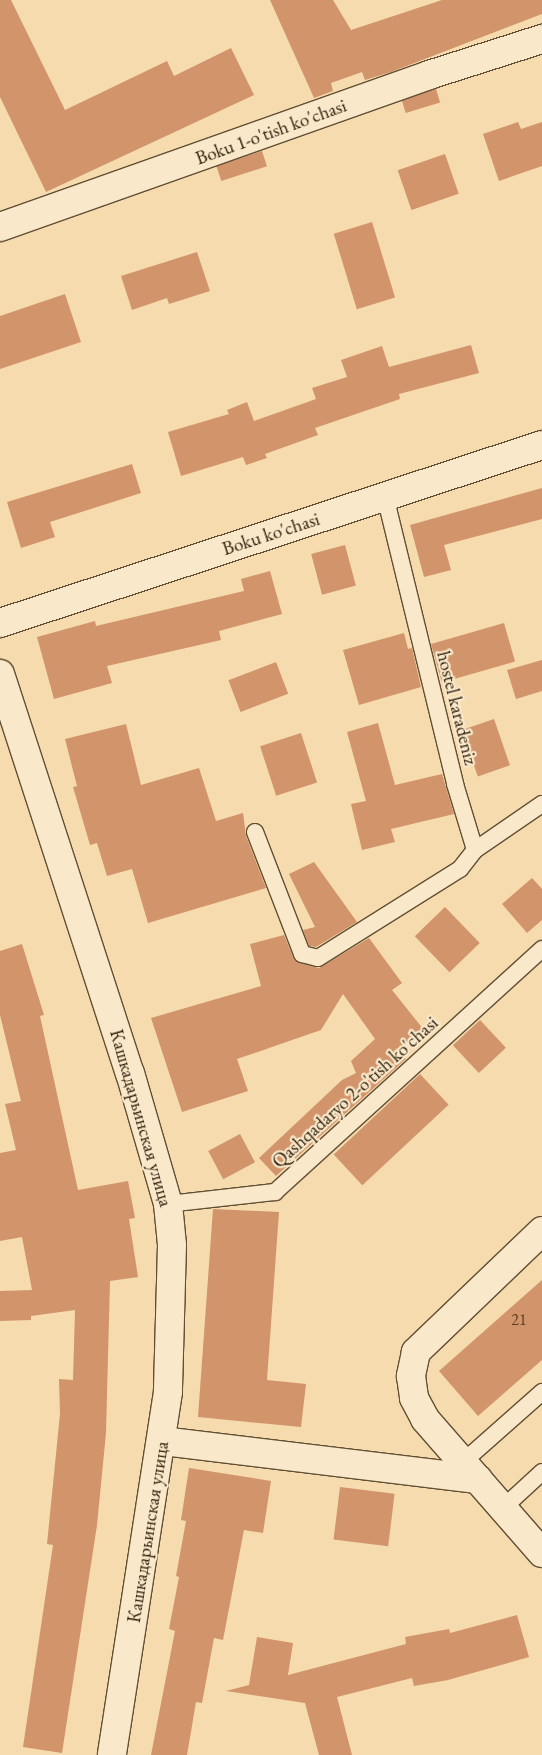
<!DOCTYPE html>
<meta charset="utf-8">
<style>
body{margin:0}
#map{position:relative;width:542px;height:1755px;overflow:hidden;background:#f6dbae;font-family:"EB Garamond",serif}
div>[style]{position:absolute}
.building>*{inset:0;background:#d2946a;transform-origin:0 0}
.roads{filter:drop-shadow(1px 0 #624f34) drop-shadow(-1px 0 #624f34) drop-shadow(0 1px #624f34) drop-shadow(0 -1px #624f34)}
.service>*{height:16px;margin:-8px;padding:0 8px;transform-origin:8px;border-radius:8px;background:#f9e8ca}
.minor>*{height:28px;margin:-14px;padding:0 14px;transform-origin:14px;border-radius:14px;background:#f9e8ca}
.tertiary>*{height:28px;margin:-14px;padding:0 14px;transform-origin:14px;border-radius:14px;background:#f9e8ca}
span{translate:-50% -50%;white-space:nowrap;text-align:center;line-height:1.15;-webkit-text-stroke:4.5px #f9e8ca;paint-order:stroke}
.number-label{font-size:16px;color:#593d24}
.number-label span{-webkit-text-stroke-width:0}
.street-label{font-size:19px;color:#31200c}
</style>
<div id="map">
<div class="building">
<div style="clip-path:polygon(0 0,11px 0,65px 110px,167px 61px,174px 76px,231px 48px,254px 95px,46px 192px,0 97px)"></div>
<div style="clip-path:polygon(270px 0,333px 0,351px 30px,442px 0,542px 0,542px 14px,391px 72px,365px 80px,362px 72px,331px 83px,333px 91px,314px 98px)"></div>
<div style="left:436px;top:89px;width:14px;height:36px;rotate:73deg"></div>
<div style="clip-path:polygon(518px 122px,521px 129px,542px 122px,542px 166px,499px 181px,483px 134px)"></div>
<div style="left:262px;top:151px;width:16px;height:48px;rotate:72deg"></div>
<div style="left:445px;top:154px;width:42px;height:50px;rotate:71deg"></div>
<div style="left:372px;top:222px;width:79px;height:40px;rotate:73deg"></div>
<div style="clip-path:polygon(197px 252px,210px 291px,169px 304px,167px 298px,132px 310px,121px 276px)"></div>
<div style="clip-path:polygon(65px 294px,81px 342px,0 369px,0 316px)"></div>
<div style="clip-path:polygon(471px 345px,479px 373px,399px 394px,400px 399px,315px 428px,318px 435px,265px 454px,267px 458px,246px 465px,243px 457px,181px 476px,168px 432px,229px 414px,227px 410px,247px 402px,254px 421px,316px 399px,312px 388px,347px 377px,341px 360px,382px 346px,389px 367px)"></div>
<div style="clip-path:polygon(132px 464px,141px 493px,50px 522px,55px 537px,21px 548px,7px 502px)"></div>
<div style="clip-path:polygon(542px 488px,542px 519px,444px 545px,451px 570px,424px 577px,410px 525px)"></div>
<div style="left:345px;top:545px;width:42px;height:35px;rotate:75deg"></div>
<div style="clip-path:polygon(270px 571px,282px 614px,219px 631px,221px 640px,107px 666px,112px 683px,54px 699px,37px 637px,95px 621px,96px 626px,244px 591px,241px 579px)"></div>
<div style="left:504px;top:623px;width:40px;height:76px;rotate:74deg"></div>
<div style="clip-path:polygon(404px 633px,408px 649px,412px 648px,421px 687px,359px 705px,343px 650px)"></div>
<div style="clip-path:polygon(542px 660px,542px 691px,516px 699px,507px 670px)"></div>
<div style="left:276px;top:662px;width:34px;height:51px;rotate:69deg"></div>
<div style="left:494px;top:719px;width:49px;height:34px;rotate:71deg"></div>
<div style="clip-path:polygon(378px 723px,395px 785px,442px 774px,454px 814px,391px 829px,395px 842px,362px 850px,351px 804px,366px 801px,347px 732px)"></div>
<div style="clip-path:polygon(126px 724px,141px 785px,199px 768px,216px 821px,243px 813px,246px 836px,266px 888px,148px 923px,132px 869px,107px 876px,97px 843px,90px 845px,73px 787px,77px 786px,65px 739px)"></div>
<div style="left:301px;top:733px;width:52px;height:43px;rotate:72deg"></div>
<div style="clip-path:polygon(314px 862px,357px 922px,316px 947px,309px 946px,303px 930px,315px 927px,289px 874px)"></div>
<div style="clip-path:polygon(532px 878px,542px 889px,542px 920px,527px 933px,502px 904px)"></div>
<div style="left:445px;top:907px;width:50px;height:42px;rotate:46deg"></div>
<div style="clip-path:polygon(284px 935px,295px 961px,319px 968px,369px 938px,402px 983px,392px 990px,424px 1030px,398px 1050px,406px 1059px,276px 1176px,259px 1158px,342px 1080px,356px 1073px,351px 1061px,375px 1039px,343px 994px,321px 1030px,237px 1059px,248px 1091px,182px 1112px,151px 1018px,261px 986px,250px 944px)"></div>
<div style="clip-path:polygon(22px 944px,44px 1015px,40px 1016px,78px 1190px,128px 1181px,135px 1218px,129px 1219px,138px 1277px,110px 1281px,106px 1433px,97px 1525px,62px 1753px,23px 1747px,53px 1545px,47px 1544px,60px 1414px,59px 1379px,73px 1380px,75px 1310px,31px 1316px,31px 1320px,0 1321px,0 1291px,32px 1290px,22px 1237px,0 1241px,0 1153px,16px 1150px,5px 1104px,21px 1101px,0 1015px,0 951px)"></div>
<div style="left:480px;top:1020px;width:38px;height:37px;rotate:47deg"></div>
<div style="left:420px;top:1074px;width:42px;height:118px;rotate:47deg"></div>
<div style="left:240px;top:1134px;width:32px;height:36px;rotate:62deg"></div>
<div style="clip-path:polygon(213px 1209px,279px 1212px,267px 1380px,306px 1384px,301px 1427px,198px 1417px)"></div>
<div style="clip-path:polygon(542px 1280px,542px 1360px,478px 1416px,439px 1371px)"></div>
<div style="clip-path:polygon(189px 1468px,271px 1481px,263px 1533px,244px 1530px,223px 1640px,214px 1638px,202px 1703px,196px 1702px,187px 1755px,151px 1755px,175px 1631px,169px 1629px,179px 1577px,176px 1576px,186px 1521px,181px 1520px)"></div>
<div style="left:340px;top:1487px;width:55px;height:53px;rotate:7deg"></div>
<div style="clip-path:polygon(517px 1615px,529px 1657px,448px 1680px,414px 1686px,412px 1678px,337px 1697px,352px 1755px,319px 1755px,305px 1703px,226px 1691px,249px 1685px,257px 1637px,293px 1643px,288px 1675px,406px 1644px,405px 1637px,449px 1629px,450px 1633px)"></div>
</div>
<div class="roads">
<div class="service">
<div style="left:385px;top:496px;width:296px;rotate:76.3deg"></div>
<div style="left:455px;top:784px;width:69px;rotate:73.1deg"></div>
<div style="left:475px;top:850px;width:81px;rotate:-34.5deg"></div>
<div style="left:255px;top:832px;width:131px;rotate:68.9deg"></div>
<div style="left:302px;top:954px;width:16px;rotate:14deg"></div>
<div style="left:318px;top:958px;width:168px;rotate:-32.1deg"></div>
<div style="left:460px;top:869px;width:24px;rotate:-52deg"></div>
<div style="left:168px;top:1204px;width:108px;rotate:-6.4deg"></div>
<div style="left:275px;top:1192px;width:361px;rotate:-42.3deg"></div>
<div style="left:463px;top:1462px;width:106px;rotate:-41.5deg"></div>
<div style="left:503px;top:1508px;width:53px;rotate:-42.7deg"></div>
</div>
<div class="minor">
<div style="left:0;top:227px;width:455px;rotate:-19.5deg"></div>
<div style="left:429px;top:75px;width:119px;rotate:-17.7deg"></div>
<div style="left:0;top:674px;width:420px;rotate:72deg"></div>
<div style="left:130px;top:1073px;width:136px;rotate:73.8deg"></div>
<div style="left:168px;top:1204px;width:41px;rotate:84.4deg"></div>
<div style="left:172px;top:1245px;width:147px;rotate:91.6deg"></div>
<div style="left:168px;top:1392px;width:367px;rotate:98.8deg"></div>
<div style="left:542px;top:1231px;width:175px;rotate:136.2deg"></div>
<div style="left:416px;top:1352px;width:25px;rotate:102deg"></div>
<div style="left:411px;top:1376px;width:22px;rotate:82deg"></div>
<div style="left:414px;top:1398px;width:24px;rotate:62deg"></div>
<div style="left:425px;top:1419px;width:178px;rotate:48.9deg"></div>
<div style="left:163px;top:1441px;width:317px;rotate:6.9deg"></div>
</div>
<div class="tertiary">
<div style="left:0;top:623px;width:570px;rotate:-18.18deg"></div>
</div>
</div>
<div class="number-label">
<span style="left:519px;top:1320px">21</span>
</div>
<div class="street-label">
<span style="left:271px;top:132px;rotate:-20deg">Boku 1-o'tish ko'chasi</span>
<span style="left:271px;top:534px;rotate:-18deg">Boku ko'chasi</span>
<span style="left:457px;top:708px;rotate:76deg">hostel karadeniz</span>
<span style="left:355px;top:1092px;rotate:-42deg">Qashqadaryo 2-o'tish ko'chasi</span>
<span style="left:141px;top:1118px;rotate:74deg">Кашкадарьинская улица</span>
<span style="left:148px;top:1532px;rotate:-81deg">Кашкадарьинская улица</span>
</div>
</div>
